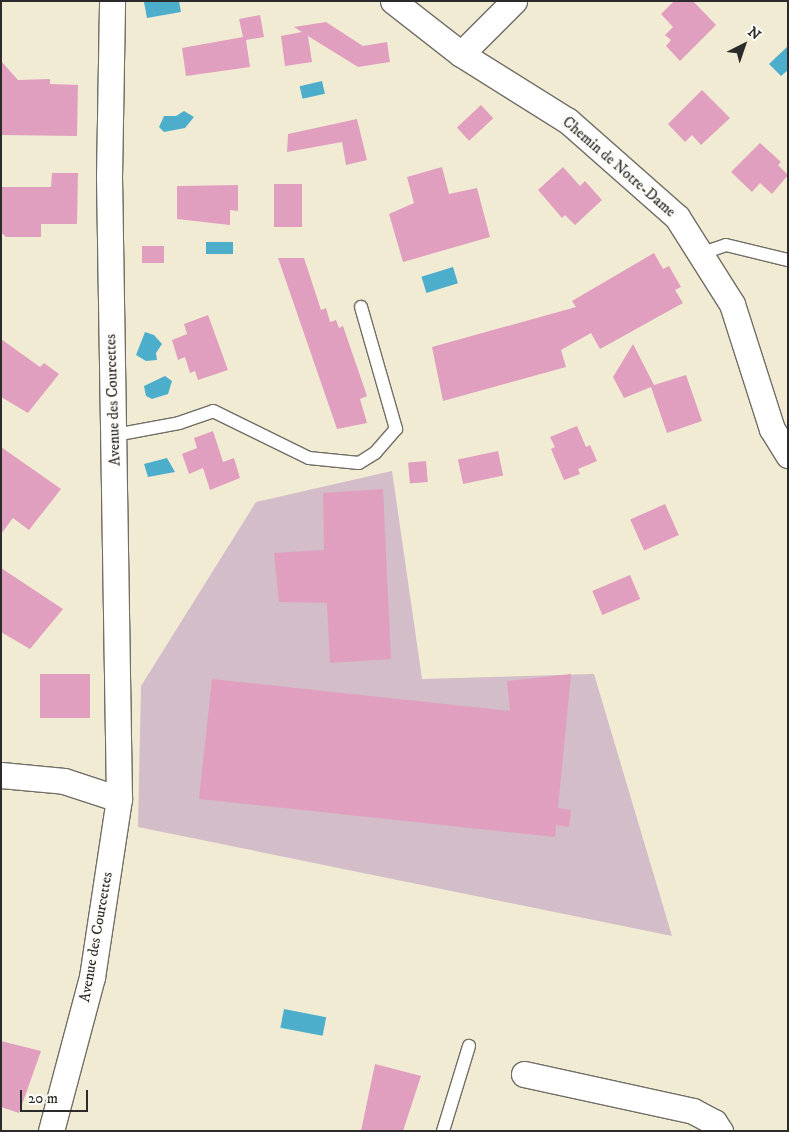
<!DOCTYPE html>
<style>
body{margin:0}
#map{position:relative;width:789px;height:1132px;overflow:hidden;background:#f2ebd4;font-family:"IM FELL DW Pica",serif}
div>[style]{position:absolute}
.industrial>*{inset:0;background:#d2bdc8}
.water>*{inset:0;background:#4daecc;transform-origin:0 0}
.building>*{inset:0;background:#e09fbf;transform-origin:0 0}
.roads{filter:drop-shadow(1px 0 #716e66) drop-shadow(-1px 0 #716e66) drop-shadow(0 1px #716e66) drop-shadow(0 -1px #716e66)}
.lane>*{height:12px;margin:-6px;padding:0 6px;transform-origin:6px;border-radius:6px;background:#fff}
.street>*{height:25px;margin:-12.5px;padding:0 12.5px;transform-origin:12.5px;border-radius:12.5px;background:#fff}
span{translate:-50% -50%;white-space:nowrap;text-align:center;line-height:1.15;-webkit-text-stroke:4px #fdfcf7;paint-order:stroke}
.street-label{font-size:15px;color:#2b2b2b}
.frame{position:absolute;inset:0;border:2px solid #2b2b2b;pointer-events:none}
.north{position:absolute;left:719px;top:20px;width:50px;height:50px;-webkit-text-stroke:4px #fdfcf7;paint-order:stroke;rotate:41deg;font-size:14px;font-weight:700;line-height:20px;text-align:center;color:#2b2b2b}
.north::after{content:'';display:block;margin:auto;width:18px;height:22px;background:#2b2b2b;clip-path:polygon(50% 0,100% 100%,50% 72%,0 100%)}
.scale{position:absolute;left:20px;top:1090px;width:68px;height:22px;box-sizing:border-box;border:2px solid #2b2b2b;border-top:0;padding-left:6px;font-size:15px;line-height:18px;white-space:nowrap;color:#2b2b2b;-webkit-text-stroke:4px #fdfcf7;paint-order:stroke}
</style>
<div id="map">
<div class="industrial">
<div style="clip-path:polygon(392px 471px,422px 679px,594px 674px,672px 936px,138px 827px,141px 686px,256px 502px)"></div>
</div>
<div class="water">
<div style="clip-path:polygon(179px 1px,181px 12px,147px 18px,144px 2px)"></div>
<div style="clip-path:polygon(788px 46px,788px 70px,781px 76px,769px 64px)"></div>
<div style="left:322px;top:81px;width:13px;height:23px;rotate:77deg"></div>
<div style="clip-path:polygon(184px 111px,194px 117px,185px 128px,164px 132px,159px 127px,164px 116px,176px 116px)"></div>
<div style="left:233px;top:242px;width:12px;height:27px;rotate:90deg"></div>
<div style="left:453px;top:267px;width:17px;height:33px;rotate:73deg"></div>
<div style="clip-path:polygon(145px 332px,154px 335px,162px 344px,156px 353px,157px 360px,146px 361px,136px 355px)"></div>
<div style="clip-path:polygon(165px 376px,172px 381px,168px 394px,152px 399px,146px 396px,144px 386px)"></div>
<div style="clip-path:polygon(167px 458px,175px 472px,148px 477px,144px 464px)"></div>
<div style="left:284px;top:1009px;width:43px;height:19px;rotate:11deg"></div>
</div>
<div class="building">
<div style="clip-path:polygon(674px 1px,693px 1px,716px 25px,680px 61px,666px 46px,671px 40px,665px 35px,673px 27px,661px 14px)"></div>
<div style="clip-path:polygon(260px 15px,264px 37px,246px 40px,250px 67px,186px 76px,182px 48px,243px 37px,239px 19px)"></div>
<div style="clip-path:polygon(326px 22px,363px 46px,387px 42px,390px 62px,358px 67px,308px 36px,312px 62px,285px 66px,281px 36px,302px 32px,294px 27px)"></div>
<div style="clip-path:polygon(1px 61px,18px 80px,50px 79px,50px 84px,78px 85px,77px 136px,1px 135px)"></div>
<div style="clip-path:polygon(702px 90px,730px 118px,701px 145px,692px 135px,685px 142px,668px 124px)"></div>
<div style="left:481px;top:105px;width:18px;height:33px;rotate:47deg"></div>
<div style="clip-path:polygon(357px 119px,367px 160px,346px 165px,342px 142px,287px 152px,288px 134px)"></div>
<div style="clip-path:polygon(760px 143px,781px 162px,778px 165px,788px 175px,772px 194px,760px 183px,752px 192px,731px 172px)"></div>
<div style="clip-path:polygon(442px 167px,449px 194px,477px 188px,490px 237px,403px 262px,389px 214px,414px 203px,407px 177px)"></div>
<div style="clip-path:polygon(563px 167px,580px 186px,585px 181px,602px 200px,575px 225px,565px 215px,562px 218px,538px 190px)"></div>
<div style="clip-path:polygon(52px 173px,78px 173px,77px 224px,41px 224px,41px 237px,6px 237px,1px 232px,1px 187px,51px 187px)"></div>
<div style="left:274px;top:184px;width:28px;height:43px"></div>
<div style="clip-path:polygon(238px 185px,238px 211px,230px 210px,230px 225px,177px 219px,177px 186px)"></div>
<div style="left:142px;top:246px;width:22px;height:17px"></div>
<div style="clip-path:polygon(654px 253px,663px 269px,669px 266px,681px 287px,675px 290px,683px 303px,600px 349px,591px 333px,561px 350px,566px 367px,443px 401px,432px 347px,576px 307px,572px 301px)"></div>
<div style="clip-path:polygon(278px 258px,304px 258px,321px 310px,326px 308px,330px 322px,336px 320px,339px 328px,343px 326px,367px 396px,360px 399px,367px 423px,337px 429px)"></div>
<div style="clip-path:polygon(208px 315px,228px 370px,198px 380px,195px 371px,190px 373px,185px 357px,178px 360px,172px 340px,187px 334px,184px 324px)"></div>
<div style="clip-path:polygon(1px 339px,40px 367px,44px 363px,59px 374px,28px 413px,1px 397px)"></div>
<div style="clip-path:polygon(633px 344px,654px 385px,686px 375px,702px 421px,667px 433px,651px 387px,624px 398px,613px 377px)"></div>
<div style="clip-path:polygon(577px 426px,586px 447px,590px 445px,597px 461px,578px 469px,580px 474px,564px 480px,551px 449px,555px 447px,550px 437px)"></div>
<div style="clip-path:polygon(213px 431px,223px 462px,234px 458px,240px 478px,210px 490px,203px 468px,189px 474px,182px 454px,197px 448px,194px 438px)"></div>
<div style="clip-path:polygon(1px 447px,61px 489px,29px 530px,13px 518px,1px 534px)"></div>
<div style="left:498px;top:451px;width:25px;height:41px;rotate:78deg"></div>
<div style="left:426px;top:461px;width:21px;height:18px;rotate:85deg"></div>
<div style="clip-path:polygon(383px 489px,391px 659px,330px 663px,327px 603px,279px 602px,274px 553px,324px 550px,323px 493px)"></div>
<div style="left:665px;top:504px;width:34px;height:38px;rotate:66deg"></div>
<div style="clip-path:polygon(1px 568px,63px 609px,30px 649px,1px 632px)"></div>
<div style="left:630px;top:575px;width:26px;height:41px;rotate:67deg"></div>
<div style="left:40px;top:674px;width:50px;height:44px"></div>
<div style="clip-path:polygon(571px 674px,558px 808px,571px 810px,569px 827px,556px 825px,555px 837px,199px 799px,212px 679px,510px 711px,507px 681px)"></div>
<div style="clip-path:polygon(1px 1041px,41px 1051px,19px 1113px,1px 1107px)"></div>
<div style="clip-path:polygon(375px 1064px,421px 1076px,403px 1131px,361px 1131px)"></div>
</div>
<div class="roads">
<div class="lane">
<div style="left:703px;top:253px;width:24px;rotate:-19deg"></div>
<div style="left:726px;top:245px;width:64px;rotate:13.6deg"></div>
<div style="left:115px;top:435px;width:65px;rotate:-10.6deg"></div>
<div style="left:179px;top:423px;width:36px;rotate:-19deg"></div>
<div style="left:213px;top:411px;width:107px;rotate:26.1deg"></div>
<div style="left:309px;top:458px;width:50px;rotate:5.7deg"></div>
<div style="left:359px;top:463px;width:19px;rotate:-32deg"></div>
<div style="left:375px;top:453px;width:32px;rotate:-49deg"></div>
<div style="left:396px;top:429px;width:127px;rotate:-106deg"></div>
<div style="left:443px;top:1131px;width:89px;rotate:-73deg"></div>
</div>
<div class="street">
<div style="left:393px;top:1px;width:86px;rotate:37.9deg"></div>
<div style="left:461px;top:54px;width:126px;rotate:32.1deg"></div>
<div style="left:568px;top:121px;width:145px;rotate:41.4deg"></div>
<div style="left:677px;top:217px;width:103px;rotate:57.7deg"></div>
<div style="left:732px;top:304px;width:131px;rotate:72.3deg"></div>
<div style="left:772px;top:429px;width:31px;rotate:58deg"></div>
<div style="left:461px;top:54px;width:75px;rotate:-45deg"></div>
<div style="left:1px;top:775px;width:63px;rotate:5.4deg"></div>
<div style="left:64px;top:781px;width:58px;rotate:18.1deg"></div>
<div style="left:524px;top:1074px;width:173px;rotate:12.3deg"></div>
<div style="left:693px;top:1111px;width:24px;rotate:28deg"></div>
<div style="left:714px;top:1122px;width:11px;rotate:56deg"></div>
<div style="left:51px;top:1131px;width:159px;rotate:-75.1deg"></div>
<div style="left:92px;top:977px;width:180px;rotate:-81.4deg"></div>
<div style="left:119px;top:799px;width:622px;rotate:-90.92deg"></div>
<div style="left:109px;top:177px;width:176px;rotate:-89deg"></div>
</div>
</div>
<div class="street-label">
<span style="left:619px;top:167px;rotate:41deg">Chemin de Notre-Dame</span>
<span style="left:113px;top:400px;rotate:-92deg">Avenue des Courcettes</span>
<span style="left:96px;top:937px;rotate:-80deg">Avenue des Courcettes</span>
</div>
<div class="frame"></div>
<div class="north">N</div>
<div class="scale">20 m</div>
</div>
